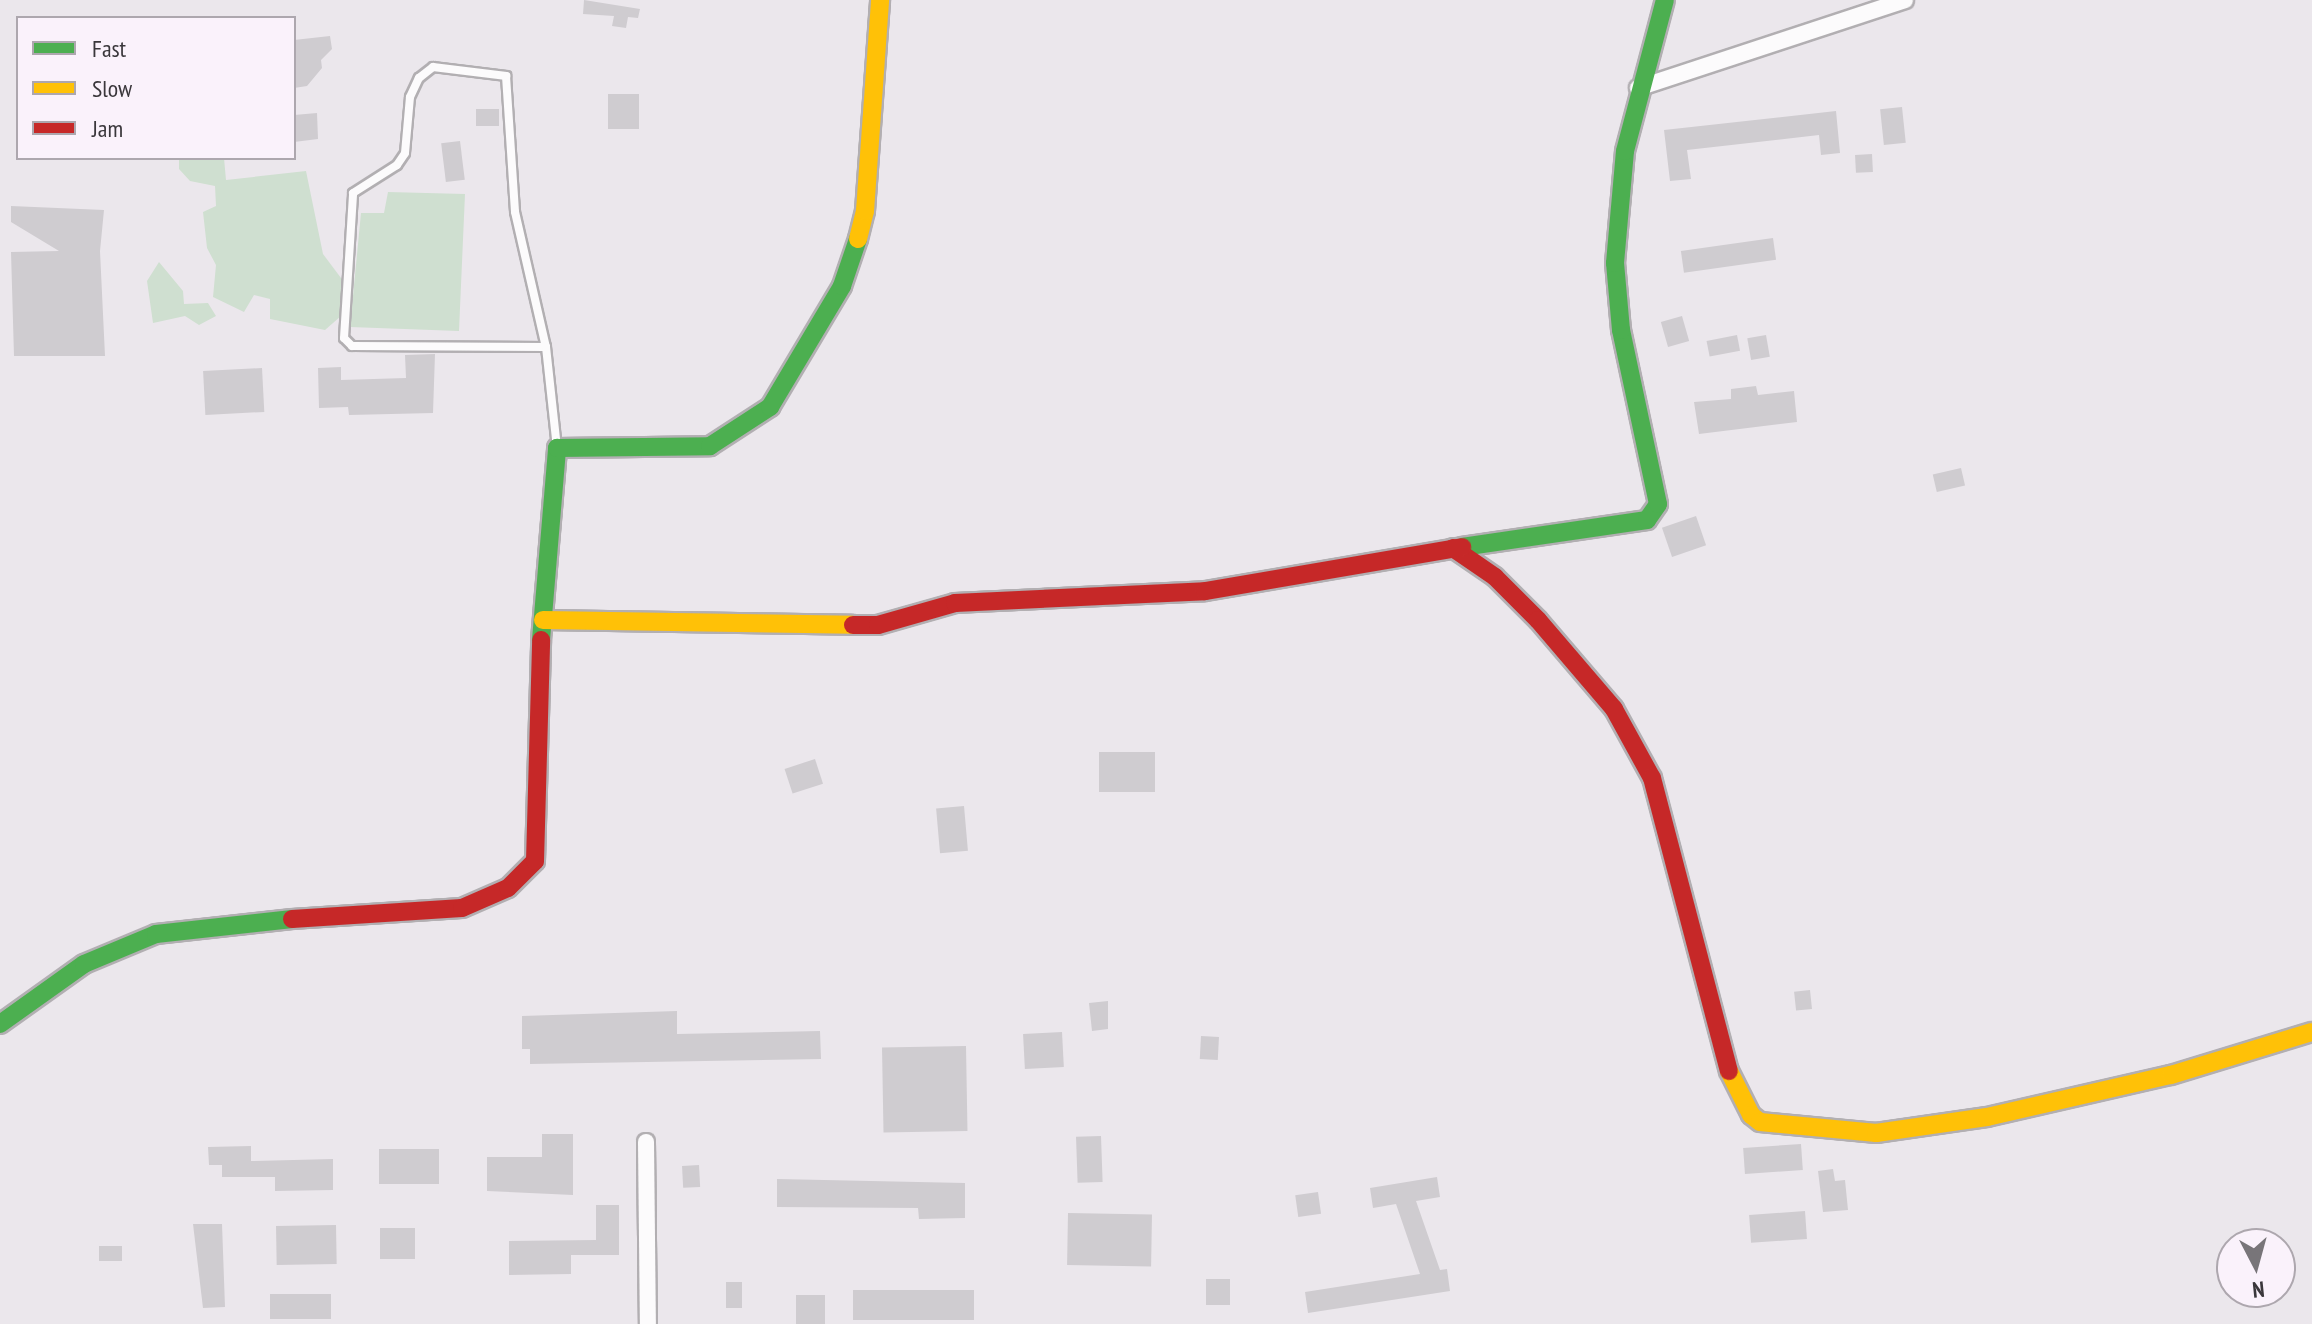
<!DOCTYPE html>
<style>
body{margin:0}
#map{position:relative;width:2312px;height:1324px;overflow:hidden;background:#ebe7ec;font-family:"PT Sans Narrow",sans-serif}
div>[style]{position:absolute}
.green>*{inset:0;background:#cfdfd0}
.building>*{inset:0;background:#cfccd0;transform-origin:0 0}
.roads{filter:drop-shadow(2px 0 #b2afb2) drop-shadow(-2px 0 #b2afb2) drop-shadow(0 2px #b2afb2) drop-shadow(0 -2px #b2afb2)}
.lane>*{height:8px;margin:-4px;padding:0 4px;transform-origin:4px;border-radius:4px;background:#fcfbfc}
.street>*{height:16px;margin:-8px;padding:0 8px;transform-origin:8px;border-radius:8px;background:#fcfbfc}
.fast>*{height:18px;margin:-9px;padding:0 9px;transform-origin:9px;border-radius:9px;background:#4caf50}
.slow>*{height:18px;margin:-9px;padding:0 9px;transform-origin:9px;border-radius:9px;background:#ffc107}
.jam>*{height:18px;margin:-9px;padding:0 9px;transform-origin:9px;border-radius:9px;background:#c62828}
span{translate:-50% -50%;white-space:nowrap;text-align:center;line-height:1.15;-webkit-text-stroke:8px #faf2fb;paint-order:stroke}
.legend{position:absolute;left:16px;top:16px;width:280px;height:144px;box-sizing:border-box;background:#faf2fb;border:2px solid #ada7ae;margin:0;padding:10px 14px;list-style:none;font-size:24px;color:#3a373b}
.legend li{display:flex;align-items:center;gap:16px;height:40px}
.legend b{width:40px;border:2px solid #ada7ae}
.north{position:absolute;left:2216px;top:1228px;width:80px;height:80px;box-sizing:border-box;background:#faf2fb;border:2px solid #ada7ae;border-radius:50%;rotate:174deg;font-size:22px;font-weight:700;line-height:32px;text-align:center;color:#3a373b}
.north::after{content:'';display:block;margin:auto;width:28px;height:36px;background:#787579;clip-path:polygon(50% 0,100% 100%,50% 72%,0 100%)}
</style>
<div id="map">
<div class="green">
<div style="clip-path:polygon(179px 158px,224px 158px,226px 180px,306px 171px,323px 254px,344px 282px,341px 316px,325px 330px,270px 319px,270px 299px,254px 295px,244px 312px,213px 297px,216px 265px,207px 248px,203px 212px,216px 206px,215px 186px,190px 181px,179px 169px)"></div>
<div style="clip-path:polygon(388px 192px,465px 194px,459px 331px,350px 327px,361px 213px,384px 213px)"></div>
<div style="clip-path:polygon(159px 262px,183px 291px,184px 304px,208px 303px,216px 316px,199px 325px,185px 316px,153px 323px,147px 281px)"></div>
</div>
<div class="building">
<div style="clip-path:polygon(584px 0,640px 9px,638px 18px,628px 17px,626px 28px,612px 26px,614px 16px,583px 14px)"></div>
<div style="clip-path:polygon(330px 36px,332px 49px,321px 60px,322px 68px,307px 86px,294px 88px,294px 40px)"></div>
<div style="left:608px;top:94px;width:31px;height:35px"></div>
<div style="left:1902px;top:107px;width:36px;height:22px;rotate:84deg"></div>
<div style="left:476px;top:109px;width:23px;height:17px"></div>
<div style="clip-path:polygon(1836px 111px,1840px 153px,1821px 155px,1819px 135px,1687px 150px,1691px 179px,1670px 181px,1664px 130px)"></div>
<div style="clip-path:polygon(317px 113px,318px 139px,294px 142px,294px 115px)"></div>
<div style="left:460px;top:141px;width:39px;height:19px;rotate:83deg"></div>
<div style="left:1872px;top:154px;width:18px;height:17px;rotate:87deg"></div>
<div style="clip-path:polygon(11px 206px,104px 210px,100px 251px,105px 356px,14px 356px,11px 252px,59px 251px,11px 222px)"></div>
<div style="left:1773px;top:238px;width:22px;height:93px;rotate:82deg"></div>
<div style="left:1682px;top:316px;width:26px;height:22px;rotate:74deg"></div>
<div style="left:1737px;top:335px;width:16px;height:31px;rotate:79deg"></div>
<div style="left:1766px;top:335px;width:22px;height:19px;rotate:80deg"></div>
<div style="clip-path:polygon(435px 354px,433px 413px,349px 415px,348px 407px,319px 408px,318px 368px,341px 367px,341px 380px,406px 378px,405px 355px)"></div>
<div style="left:262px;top:368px;width:44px;height:59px;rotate:87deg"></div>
<div style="clip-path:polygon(1756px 386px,1758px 395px,1794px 391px,1797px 422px,1699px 434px,1694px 402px,1731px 399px,1731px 389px)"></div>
<div style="left:1961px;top:468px;width:18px;height:29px;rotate:77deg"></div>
<div style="left:1696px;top:516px;width:31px;height:36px;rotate:71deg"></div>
<div style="left:1155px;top:752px;width:40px;height:56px;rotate:90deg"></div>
<div style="left:815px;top:759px;width:26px;height:32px;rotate:72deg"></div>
<div style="left:964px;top:806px;width:45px;height:28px;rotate:85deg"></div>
<div style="left:1810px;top:990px;width:19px;height:16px;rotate:84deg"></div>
<div style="clip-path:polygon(1108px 1001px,1108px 1029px,1092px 1031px,1089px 1003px)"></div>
<div style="clip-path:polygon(677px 1011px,677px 1034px,820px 1031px,821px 1059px,530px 1064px,530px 1049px,522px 1049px,522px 1016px)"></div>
<div style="left:1062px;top:1032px;width:35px;height:39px;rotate:87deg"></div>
<div style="left:1201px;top:1036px;width:18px;height:23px;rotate:3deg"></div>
<div style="left:966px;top:1046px;width:85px;height:84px;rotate:89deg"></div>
<div style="clip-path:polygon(542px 1134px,573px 1134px,573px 1195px,487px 1191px,487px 1157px,542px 1157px)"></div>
<div style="left:1101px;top:1136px;width:46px;height:25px;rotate:88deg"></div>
<div style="left:1801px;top:1144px;width:26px;height:58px;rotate:86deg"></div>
<div style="clip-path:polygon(251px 1146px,251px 1161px,333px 1159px,333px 1190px,275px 1191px,275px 1177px,222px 1177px,222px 1165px,209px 1165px,208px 1147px)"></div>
<div style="left:379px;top:1149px;width:60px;height:35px"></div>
<div style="left:699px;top:1165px;width:22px;height:17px;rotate:87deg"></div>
<div style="clip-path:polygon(1833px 1169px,1835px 1181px,1845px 1180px,1848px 1210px,1823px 1212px,1818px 1171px)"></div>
<div style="clip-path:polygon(1437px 1177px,1440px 1197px,1416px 1201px,1440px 1270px,1447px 1269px,1450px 1291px,1308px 1313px,1305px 1292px,1420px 1274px,1396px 1204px,1373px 1208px,1370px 1188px)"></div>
<div style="clip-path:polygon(777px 1179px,965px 1183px,965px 1218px,919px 1219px,918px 1208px,777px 1207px)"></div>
<div style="left:1318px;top:1192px;width:22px;height:23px;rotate:82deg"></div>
<div style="clip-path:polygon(596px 1205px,619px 1205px,619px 1255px,571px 1255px,571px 1274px,509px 1275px,509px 1241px,596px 1240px)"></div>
<div style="left:1805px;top:1211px;width:28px;height:56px;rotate:86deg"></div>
<div style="left:1068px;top:1213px;width:84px;height:52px;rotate:1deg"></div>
<div style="clip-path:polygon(193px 1224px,222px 1224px,225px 1307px,203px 1308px)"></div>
<div style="left:336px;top:1225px;width:39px;height:60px;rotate:89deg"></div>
<div style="left:415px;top:1228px;width:31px;height:35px;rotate:90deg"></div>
<div style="left:99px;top:1246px;width:23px;height:15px"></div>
<div style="left:1206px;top:1279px;width:24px;height:26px"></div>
<div style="left:726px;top:1282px;width:16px;height:26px"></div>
<div style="left:974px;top:1290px;width:30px;height:121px;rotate:90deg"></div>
<div style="left:331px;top:1294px;width:25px;height:61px;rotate:90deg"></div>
<div style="left:825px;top:1295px;width:29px;height:29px;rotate:90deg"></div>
</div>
<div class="roads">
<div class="lane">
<div style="left:546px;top:347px;width:194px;rotate:-179.7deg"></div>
<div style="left:352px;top:346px;width:11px;rotate:-135deg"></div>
<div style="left:344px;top:338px;width:145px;rotate:-86.4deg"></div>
<div style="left:353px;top:193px;width:52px;rotate:-32.5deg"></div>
<div style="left:397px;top:165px;width:14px;rotate:-56deg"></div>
<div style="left:405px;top:153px;width:56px;rotate:-84.9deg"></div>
<div style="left:410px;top:97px;width:21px;rotate:-65deg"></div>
<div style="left:419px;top:78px;width:18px;rotate:-38deg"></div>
<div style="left:433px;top:67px;width:74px;rotate:7deg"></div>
<div style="left:506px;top:76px;width:136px;rotate:86.2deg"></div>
<div style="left:515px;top:212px;width:139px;rotate:77.1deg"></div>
<div style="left:546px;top:347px;width:102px;rotate:83.8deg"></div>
</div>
<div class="street">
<div style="left:1638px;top:88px;width:281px;rotate:-18.2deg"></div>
<div style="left:646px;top:1142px;width:182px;rotate:89.4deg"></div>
</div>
<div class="fast">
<div style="left:1462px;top:547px;width:187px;rotate:-8.3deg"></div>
<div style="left:1647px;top:520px;width:19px;rotate:-55deg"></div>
<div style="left:1658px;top:504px;width:178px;rotate:-102deg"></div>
<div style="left:1621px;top:330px;width:67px;rotate:-95.1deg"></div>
<div style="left:1615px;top:263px;width:112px;rotate:-84.9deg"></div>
<div style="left:1625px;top:151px;width:156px;rotate:-75.2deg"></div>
<div style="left:541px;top:640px;width:193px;rotate:-85.2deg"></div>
<div style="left:557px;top:448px;width:153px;rotate:-0.7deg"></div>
<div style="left:710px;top:446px;width:72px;rotate:-33deg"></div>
<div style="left:770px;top:407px;width:141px;rotate:-59.2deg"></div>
<div style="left:842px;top:286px;width:50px;rotate:-71.2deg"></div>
<div style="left:0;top:1024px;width:103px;rotate:-35.5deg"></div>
<div style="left:84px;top:964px;width:78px;rotate:-22.6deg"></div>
<div style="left:156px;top:934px;width:137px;rotate:-6.3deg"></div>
</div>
<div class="slow">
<div style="left:858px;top:239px;width:29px;rotate:-76deg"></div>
<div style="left:865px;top:211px;width:212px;rotate:-85.9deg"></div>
<div style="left:543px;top:620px;width:310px;rotate:0.9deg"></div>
<div style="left:1729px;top:1071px;width:49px;rotate:63.4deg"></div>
<div style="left:1751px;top:1115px;width:11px;rotate:38deg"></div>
<div style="left:1760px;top:1122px;width:117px;rotate:5.4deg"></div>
<div style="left:1876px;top:1133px;width:112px;rotate:-8.2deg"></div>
<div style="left:1987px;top:1117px;width:189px;rotate:-12.9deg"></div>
<div style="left:2171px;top:1075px;width:147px;rotate:-17deg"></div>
</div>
<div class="jam">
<div style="left:1453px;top:548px;width:51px;rotate:34.6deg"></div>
<div style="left:1495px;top:577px;width:61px;rotate:45deg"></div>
<div style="left:1538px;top:620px;width:117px;rotate:49.5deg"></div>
<div style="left:1614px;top:709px;width:79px;rotate:61.2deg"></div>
<div style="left:1652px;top:778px;width:303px;rotate:75.3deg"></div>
<div style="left:853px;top:625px;width:25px"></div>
<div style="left:878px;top:625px;width:80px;rotate:-15.9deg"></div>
<div style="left:955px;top:603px;width:250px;rotate:-2.7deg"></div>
<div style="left:1205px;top:591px;width:261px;rotate:-9.7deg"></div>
<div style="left:292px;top:919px;width:170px;rotate:-3.7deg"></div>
<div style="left:462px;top:908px;width:50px;rotate:-23.5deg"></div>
<div style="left:508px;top:888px;width:38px;rotate:-45deg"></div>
<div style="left:535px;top:861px;width:221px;rotate:-88.4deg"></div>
</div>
</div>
<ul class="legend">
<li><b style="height:10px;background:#4caf50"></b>Fast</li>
<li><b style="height:10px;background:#ffc107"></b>Slow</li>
<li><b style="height:10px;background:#c62828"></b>Jam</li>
</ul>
<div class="north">N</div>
</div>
